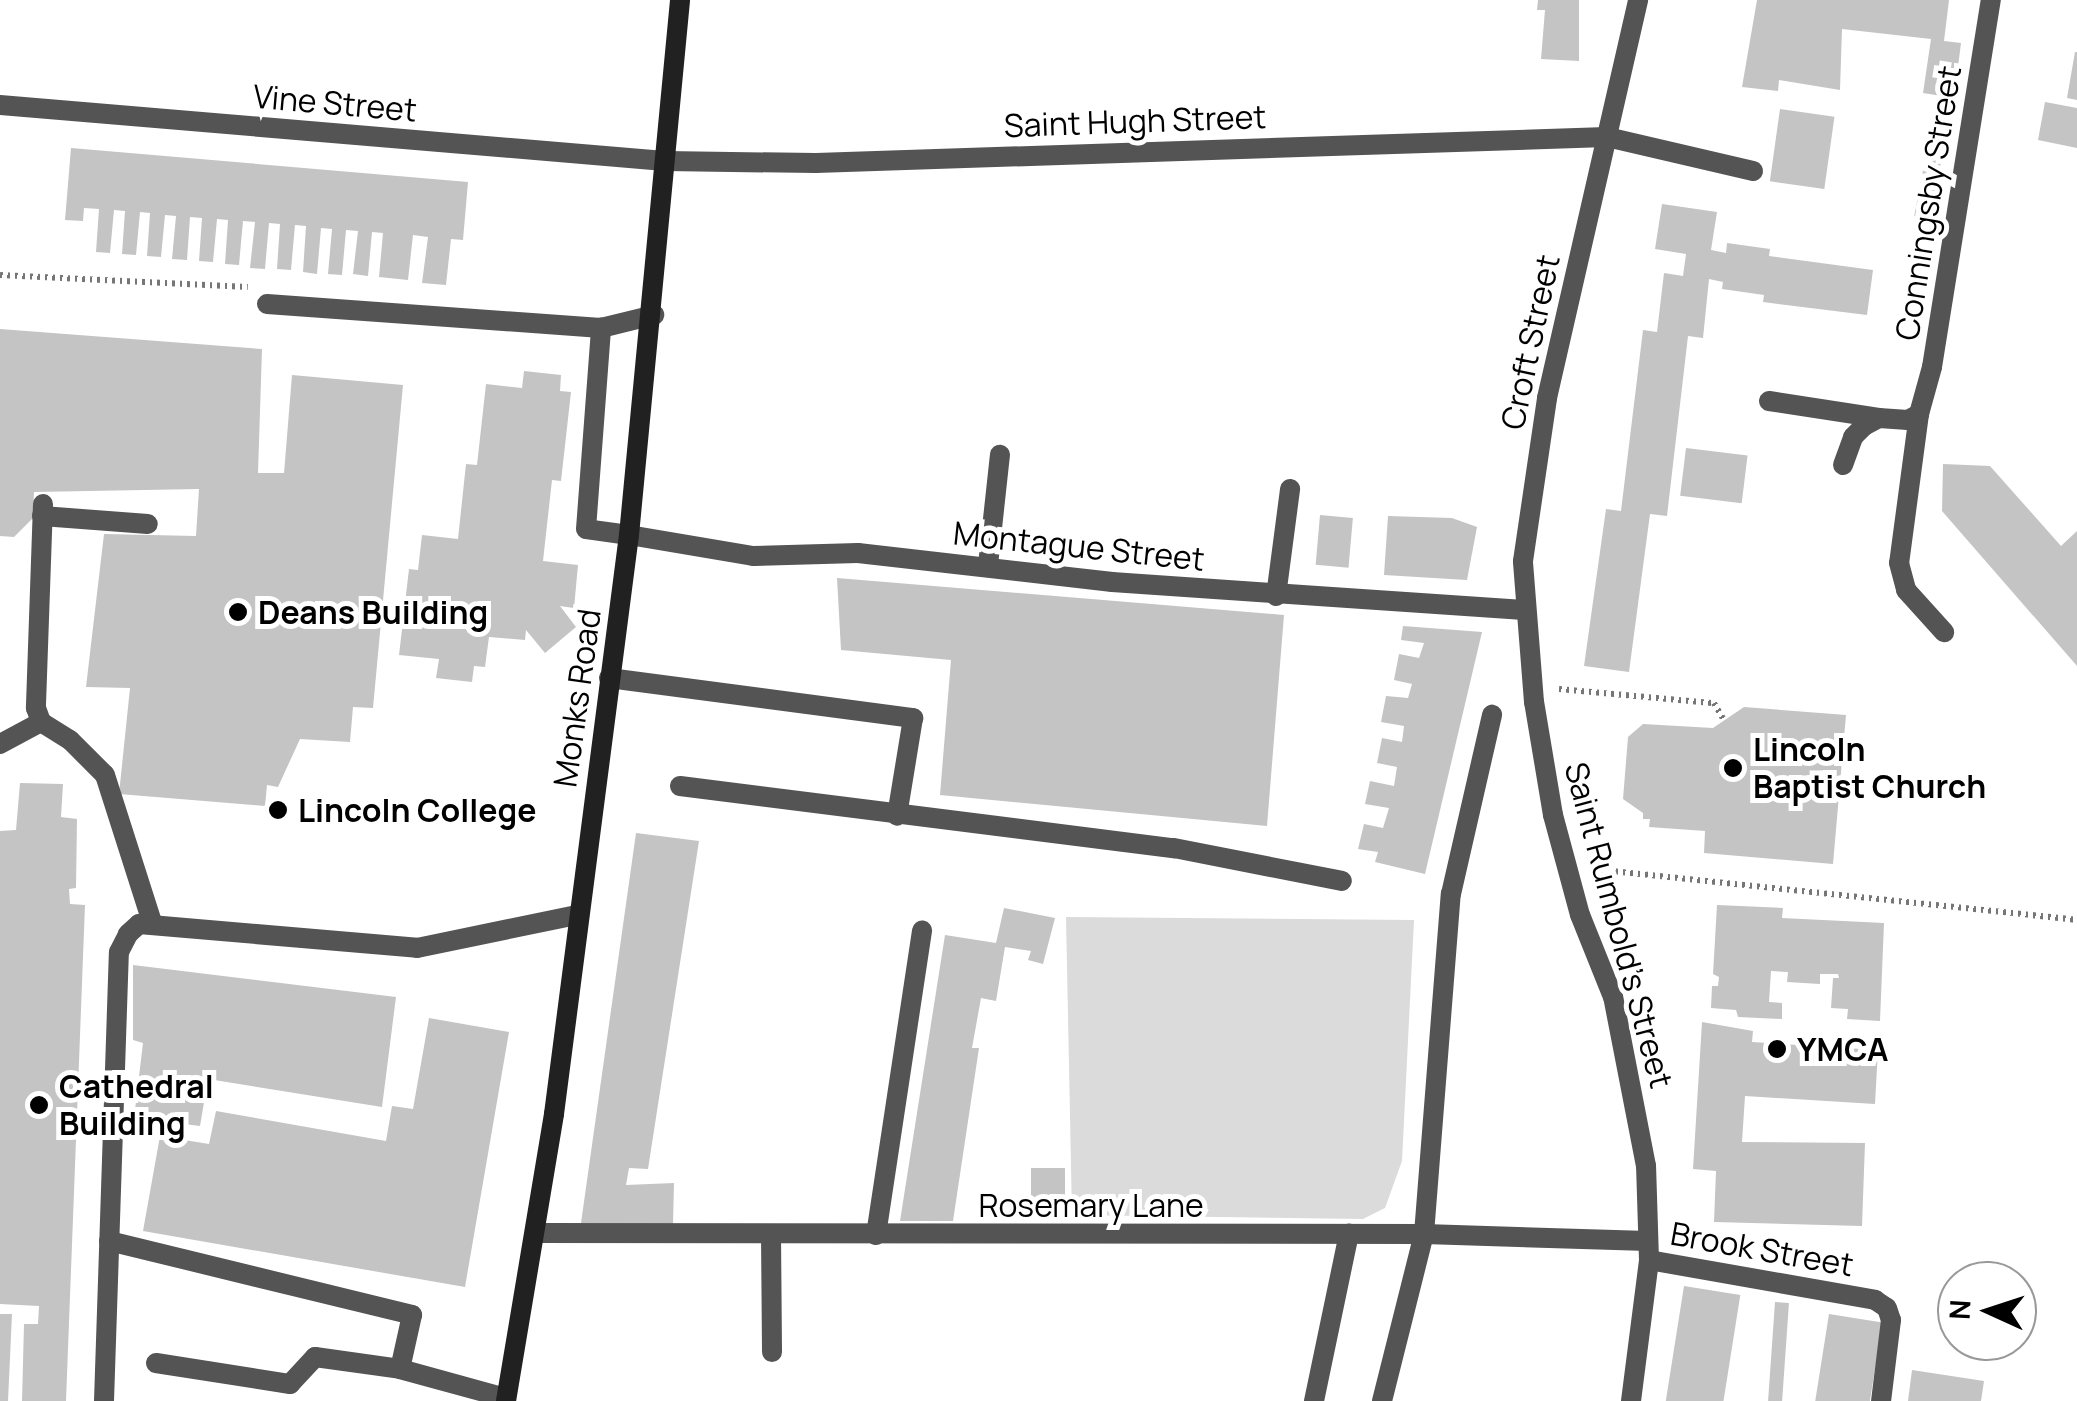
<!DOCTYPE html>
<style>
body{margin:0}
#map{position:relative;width:2077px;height:1401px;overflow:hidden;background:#fff;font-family:Manrope,sans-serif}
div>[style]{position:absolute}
.green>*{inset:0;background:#dbdbdb}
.building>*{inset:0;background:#c4c4c4;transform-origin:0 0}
.path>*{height:6px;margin-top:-3px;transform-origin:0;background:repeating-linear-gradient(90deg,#767676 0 2.5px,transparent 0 7.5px)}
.lane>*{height:20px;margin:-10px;padding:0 10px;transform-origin:10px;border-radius:10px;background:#545454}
.street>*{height:20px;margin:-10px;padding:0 10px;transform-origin:10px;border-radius:10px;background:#545454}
.secondary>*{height:20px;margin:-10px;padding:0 10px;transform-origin:10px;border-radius:10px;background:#212121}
.dots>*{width:28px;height:28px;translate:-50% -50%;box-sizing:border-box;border:5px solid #fff;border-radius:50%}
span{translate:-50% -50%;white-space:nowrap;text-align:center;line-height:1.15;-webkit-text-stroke:10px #fff;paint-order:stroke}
.street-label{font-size:32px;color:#000}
.poi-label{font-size:32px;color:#000;font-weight:700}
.left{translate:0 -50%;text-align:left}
.north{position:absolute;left:1937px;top:1261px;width:100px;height:100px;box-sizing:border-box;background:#fff;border:2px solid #999;border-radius:50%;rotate:273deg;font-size:28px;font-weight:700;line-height:40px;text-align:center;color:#000}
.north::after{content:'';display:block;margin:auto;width:35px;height:45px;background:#000;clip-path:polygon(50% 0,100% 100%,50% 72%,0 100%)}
</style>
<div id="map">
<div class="green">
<div style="clip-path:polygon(1066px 917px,1414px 920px,1402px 1161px,1385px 1208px,1363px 1219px,1072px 1215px)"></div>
</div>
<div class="building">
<div style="clip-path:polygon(1538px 0,1579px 0,1579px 61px,1541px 59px,1545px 10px,1537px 10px)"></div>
<div style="clip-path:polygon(1757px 0,1949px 0,1944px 41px,1961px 43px,1954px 98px,1923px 93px,1931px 39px,1842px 29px,1840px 90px,1779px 80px,1778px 91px,1742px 87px)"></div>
<div style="clip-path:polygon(2075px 52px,2077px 52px,2077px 100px,2067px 98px)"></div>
<div style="clip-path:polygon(2045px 102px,2077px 108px,2077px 148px,2038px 140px)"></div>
<div style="left:1780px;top:109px;width:55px;height:73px;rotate:8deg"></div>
<div style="left:1928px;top:145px;width:16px;height:72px;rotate:11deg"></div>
<div style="clip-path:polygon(71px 148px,468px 182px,463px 240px,451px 239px,446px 285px,422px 283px,428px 237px,413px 235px,408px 280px,379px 277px,383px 233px,372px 232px,368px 276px,353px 274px,358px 231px,346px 230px,342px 275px,328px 274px,332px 229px,321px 228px,317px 274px,303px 272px,306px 226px,295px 225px,291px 270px,277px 269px,280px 224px,269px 223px,265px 269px,250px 268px,255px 222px,243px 221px,239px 265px,225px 264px,228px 220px,217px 219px,213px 262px,199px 261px,202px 218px,190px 217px,187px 260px,172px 259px,176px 216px,165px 215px,161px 257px,147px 256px,150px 213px,140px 212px,136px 255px,122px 254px,125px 211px,114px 210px,110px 253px,96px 252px,99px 209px,84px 208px,83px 221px,65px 220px)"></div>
<div style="clip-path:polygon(1662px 204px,1717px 212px,1711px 250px,1726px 253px,1727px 243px,1770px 249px,1769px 256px,1873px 270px,1867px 315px,1763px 302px,1764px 295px,1722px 289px,1723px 282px,1709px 279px,1703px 338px,1688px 336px,1667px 516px,1650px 514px,1629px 672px,1584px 666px,1606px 509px,1621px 511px,1643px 330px,1657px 332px,1664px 273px,1683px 276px,1686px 254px,1655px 249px)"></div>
<div style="clip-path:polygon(0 329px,262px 349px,258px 473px,284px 473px,292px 375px,403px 385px,373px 708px,353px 707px,350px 742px,300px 739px,278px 787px,267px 785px,265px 806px,119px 794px,130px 688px,86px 687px,104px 534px,196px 536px,199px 489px,34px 492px,33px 518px,14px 537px,0 536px)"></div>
<div style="clip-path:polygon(524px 371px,561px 375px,560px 391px,571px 392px,561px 481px,552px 480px,543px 561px,578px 565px,574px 608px,560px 606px,576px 627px,545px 653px,526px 630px,525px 640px,489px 637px,485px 667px,474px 666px,472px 682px,436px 678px,439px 659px,399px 655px,409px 569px,418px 570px,422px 535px,458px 539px,466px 464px,477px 465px,486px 384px,522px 388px)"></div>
<div style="left:1686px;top:448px;width:62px;height:48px;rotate:7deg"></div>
<div style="clip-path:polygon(1943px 464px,1990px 466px,2061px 546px,2077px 531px,2077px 666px,1942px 511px)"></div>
<div style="left:1320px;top:515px;width:33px;height:50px;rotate:5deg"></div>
<div style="clip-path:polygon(1388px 516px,1452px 518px,1477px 527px,1467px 580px,1384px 575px)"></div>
<div style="clip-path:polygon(837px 578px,1284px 615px,1267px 826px,940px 795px,951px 660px,841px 650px)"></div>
<div style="clip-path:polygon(1403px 626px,1482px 632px,1425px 874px,1375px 862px,1378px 852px,1358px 849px,1364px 824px,1383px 828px,1389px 808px,1365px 804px,1370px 781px,1394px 786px,1397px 767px,1377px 763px,1382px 738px,1402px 742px,1404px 726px,1381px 722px,1386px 696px,1408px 698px,1412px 684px,1394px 680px,1399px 654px,1419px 658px,1424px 643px,1401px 640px)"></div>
<div style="clip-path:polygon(1744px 707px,1846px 715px,1833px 864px,1704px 853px,1705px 831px,1649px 827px,1650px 819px,1643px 819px,1643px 813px,1623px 799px,1628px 737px,1643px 724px,1713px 728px)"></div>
<div style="clip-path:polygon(20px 783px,63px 784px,61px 817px,77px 819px,76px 888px,69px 889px,70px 904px,85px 905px,66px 1401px,22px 1401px,24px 1324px,38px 1324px,39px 1306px,0 1304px,0 831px,16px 830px)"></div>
<div style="clip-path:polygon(636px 833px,699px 841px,648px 1169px,629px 1168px,626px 1185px,674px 1183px,673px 1225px,581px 1223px)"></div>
<div style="clip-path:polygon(1717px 905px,1783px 908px,1782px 918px,1884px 923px,1880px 1021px,1847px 1019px,1848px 1009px,1831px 1008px,1833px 978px,1839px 978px,1838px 974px,1820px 974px,1820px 984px,1787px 982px,1788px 972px,1771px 971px,1769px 1002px,1782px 1003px,1782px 1019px,1738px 1017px,1736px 1010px,1711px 1008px,1712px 986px,1718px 986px,1719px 977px,1713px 974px)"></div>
<div style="clip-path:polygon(1004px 908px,1055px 918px,1043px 964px,1028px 960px,1031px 951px,1005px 947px,996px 1001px,981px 998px,972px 1048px,979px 1048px,953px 1221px,900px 1221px,945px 935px,996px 943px)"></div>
<div style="clip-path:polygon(133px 965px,396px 997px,382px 1107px,208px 1079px,200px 1126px,134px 1118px,143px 1043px,133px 1040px)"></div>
<div style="clip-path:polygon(429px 1018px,509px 1032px,465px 1287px,143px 1231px,160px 1136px,209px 1144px,216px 1111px,386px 1141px,392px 1106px,413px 1109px)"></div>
<div style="clip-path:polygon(1702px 1022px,1753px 1031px,1752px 1042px,1878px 1050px,1875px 1104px,1745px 1096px,1742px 1142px,1865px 1143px,1862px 1226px,1714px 1222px,1716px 1171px,1693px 1169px)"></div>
<div style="left:1031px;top:1168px;width:34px;height:51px"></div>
<div style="left:1684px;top:1286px;width:57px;height:117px;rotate:9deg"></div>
<div style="left:1775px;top:1302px;width:14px;height:100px;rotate:4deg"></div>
<div style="clip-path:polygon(0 1314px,12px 1314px,8px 1401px,0 1401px)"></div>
<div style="left:1829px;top:1314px;width:54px;height:88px;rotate:9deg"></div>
<div style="clip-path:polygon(1912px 1370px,1984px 1381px,1981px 1401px,1908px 1401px)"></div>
</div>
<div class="path">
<div style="left:0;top:275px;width:248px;rotate:2.8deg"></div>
<div style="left:1559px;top:689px;width:156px;rotate:5.2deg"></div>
<div style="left:1714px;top:703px;width:20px;rotate:60deg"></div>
<div style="left:1593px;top:869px;width:487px;rotate:6deg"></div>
</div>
<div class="lane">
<div style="left:1607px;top:137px;width:150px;rotate:13.1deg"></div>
<div style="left:267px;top:304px;width:335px;rotate:4.1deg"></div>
<div style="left:1769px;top:401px;width:111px;rotate:8.8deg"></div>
<div style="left:1919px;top:414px;width:150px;rotate:97.6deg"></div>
<div style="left:1899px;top:563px;width:28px;rotate:75deg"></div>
<div style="left:1906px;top:590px;width:57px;rotate:47.9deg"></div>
<div style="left:1843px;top:465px;width:30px;rotate:-70deg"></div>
<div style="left:1853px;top:437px;width:16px;rotate:-45deg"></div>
<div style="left:1864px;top:426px;width:17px;rotate:-28deg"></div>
<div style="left:1879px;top:418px;width:29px;rotate:4deg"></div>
<div style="left:1908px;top:420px;width:13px;rotate:-29deg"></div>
<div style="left:43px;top:504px;width:204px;rotate:92deg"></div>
<div style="left:36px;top:708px;width:15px;rotate:70deg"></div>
<div style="left:41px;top:722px;width:34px;rotate:32deg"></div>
<div style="left:70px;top:740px;width:49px;rotate:45deg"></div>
<div style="left:105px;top:775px;width:157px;rotate:72.3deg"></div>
<div style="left:42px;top:516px;width:106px;rotate:4.3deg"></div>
<div style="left:629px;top:535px;width:43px;rotate:-172.1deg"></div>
<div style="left:586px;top:529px;width:202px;rotate:-85.7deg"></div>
<div style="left:601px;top:328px;width:55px;rotate:-13.8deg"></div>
<div style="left:609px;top:678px;width:307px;rotate:7.5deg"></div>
<div style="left:913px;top:718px;width:99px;rotate:99.3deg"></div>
<div style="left:0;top:744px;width:47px;rotate:-28.2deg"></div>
<div style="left:680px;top:786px;width:498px;rotate:7.2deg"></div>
<div style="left:1174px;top:848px;width:171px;rotate:11.1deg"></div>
<div style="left:771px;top:1235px;width:117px;rotate:89.5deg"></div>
<div style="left:109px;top:1241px;width:312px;rotate:13.7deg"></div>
<div style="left:412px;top:1315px;width:55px;rotate:102.5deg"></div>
<div style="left:156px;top:1363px;width:136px;rotate:8.9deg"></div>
<div style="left:290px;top:1384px;width:37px;rotate:-47deg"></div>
<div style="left:315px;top:1357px;width:86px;rotate:8deg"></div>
<div style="left:400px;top:1369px;width:110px;rotate:15.3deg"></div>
<div style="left:1314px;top:1401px;width:171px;rotate:-78.2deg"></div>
<div style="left:1382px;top:1401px;width:172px;rotate:-75.9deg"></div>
</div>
<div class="street">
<div style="left:0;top:105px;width:667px;rotate:4.81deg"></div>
<div style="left:665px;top:161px;width:151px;rotate:0.8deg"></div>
<div style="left:816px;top:163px;width:791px;rotate:-1.88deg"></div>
<div style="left:1919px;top:414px;width:49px;rotate:-74.5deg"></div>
<div style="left:1932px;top:367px;width:372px;rotate:-80.9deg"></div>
<div style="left:629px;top:535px;width:126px;rotate:9.6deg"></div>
<div style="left:753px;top:556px;width:105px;rotate:-1.6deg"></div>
<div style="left:858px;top:553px;width:256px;rotate:6.5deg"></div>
<div style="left:1112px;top:582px;width:413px;rotate:3.9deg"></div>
<div style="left:988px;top:565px;width:111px;rotate:-83.8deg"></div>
<div style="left:1276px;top:596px;width:108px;rotate:-82.5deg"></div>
<div style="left:535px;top:1233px;width:889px;rotate:0.06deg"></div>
<div style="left:1424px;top:1234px;width:224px;rotate:1.8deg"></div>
<div style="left:1424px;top:1234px;width:341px;rotate:-85.5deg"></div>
<div style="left:1451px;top:894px;width:184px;rotate:-77.1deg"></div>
<div style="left:876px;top:1235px;width:308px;rotate:-81.4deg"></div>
<div style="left:1649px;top:1260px;width:230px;rotate:10deg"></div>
<div style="left:1875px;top:1300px;width:14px;rotate:34deg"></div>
<div style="left:1887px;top:1308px;width:13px;rotate:72deg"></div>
<div style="left:1891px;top:1320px;width:82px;rotate:97deg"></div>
<div style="left:104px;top:1401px;width:449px;rotate:-88.1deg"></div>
<div style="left:119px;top:952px;width:20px;rotate:-63deg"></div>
<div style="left:128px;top:934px;width:15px;rotate:-42deg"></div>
<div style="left:139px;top:924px;width:279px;rotate:4.9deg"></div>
<div style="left:417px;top:948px;width:163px;rotate:-11.7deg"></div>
<div style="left:1631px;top:1401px;width:142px;rotate:-82.7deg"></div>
<div style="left:1649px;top:1260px;width:94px;rotate:-91.8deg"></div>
<div style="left:1646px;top:1166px;width:172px;rotate:-101deg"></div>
<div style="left:1613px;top:997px;width:88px;rotate:-111.9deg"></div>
<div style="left:1580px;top:915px;width:104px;rotate:-105.1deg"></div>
<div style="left:1553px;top:815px;width:115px;rotate:-99.5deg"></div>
<div style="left:1534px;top:702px;width:141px;rotate:-94.5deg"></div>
<div style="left:1523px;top:561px;width:165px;rotate:-81.6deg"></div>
<div style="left:1547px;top:398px;width:408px;rotate:-77.1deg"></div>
</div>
<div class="secondary">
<div style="left:506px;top:1401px;width:291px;rotate:-80.5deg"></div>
<div style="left:554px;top:1114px;width:584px;rotate:-82.62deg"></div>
<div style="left:629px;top:535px;width:537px;rotate:-84.55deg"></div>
</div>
<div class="dots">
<div style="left:238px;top:612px;background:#000"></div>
<div style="left:1733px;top:768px;background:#000"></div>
<div style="left:278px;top:810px;background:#000"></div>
<div style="left:1777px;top:1049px;background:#000"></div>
<div style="left:39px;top:1105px;background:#000"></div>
</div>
<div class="street-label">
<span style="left:335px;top:103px;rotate:5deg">Vine Street</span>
<span style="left:1135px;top:121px;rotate:-2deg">Saint Hugh Street</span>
<span style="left:1928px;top:203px;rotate:-81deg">Conningsby Street</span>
<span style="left:1530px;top:342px;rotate:-78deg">Croft Street</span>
<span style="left:1079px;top:546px;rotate:6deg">Montague Street</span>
<span style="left:577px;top:698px;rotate:-82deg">Monks Road</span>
<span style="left:1619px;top:925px;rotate:75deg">Saint Rumbold's Street</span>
<span style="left:1091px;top:1205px">Rosemary Lane</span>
<span style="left:1762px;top:1249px;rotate:10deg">Brook Street</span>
</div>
<div class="poi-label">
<span class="left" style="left:258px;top:612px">Deans Building</span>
<span class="left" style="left:1753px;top:768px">Lincoln<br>Baptist Church</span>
<span class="left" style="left:298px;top:810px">Lincoln College</span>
<span class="left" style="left:1797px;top:1049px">YMCA</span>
<span class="left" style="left:59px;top:1105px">Cathedral<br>Building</span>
</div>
<div class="north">N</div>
</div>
